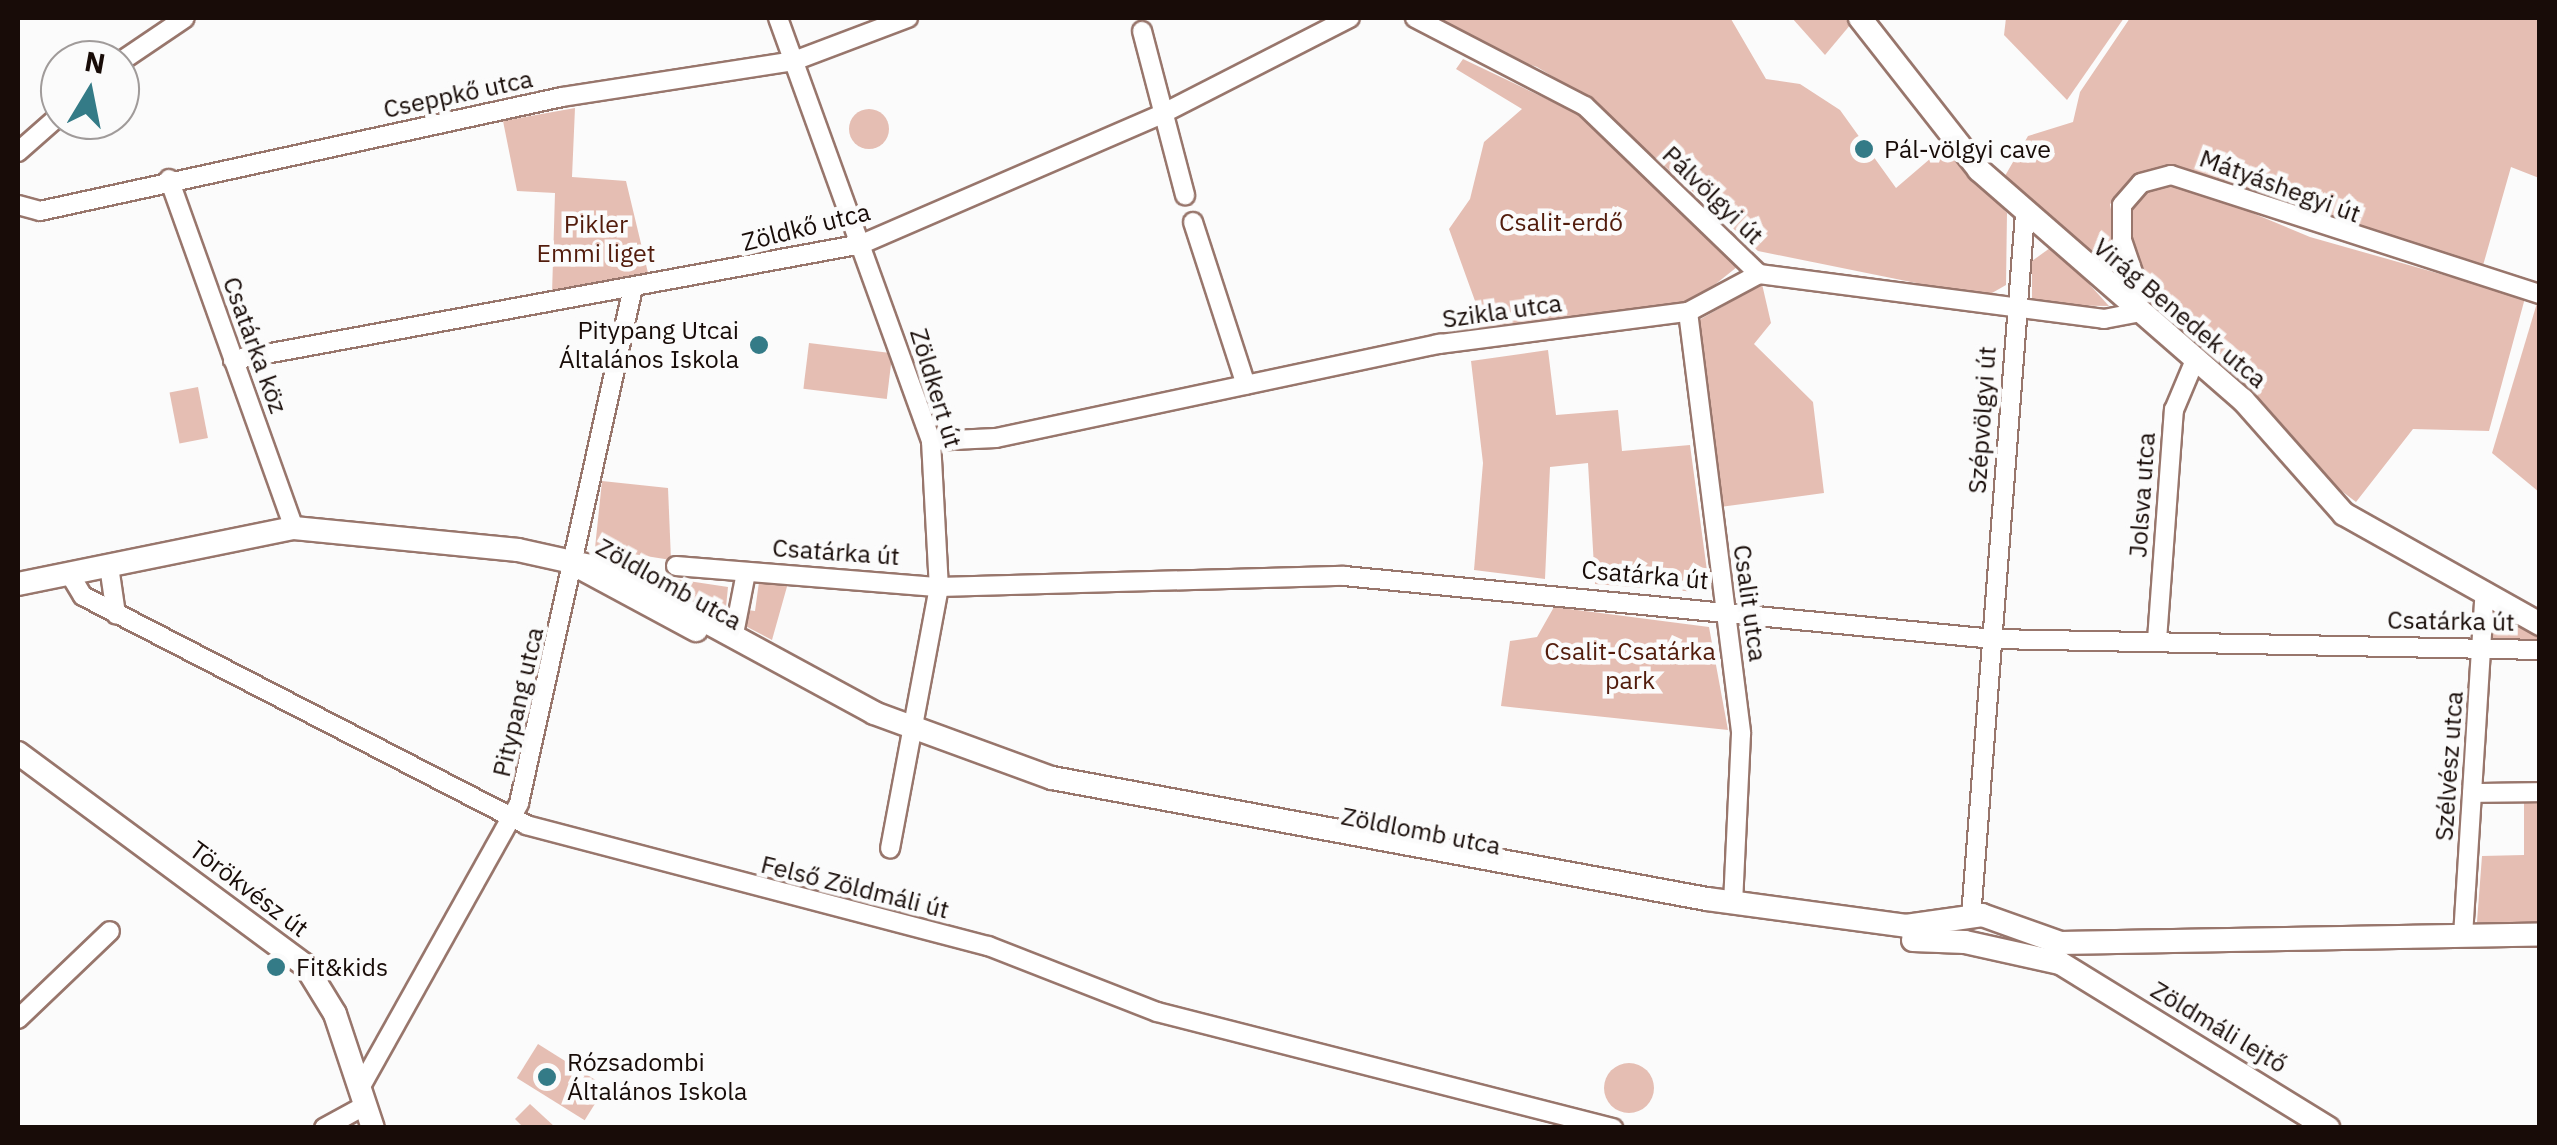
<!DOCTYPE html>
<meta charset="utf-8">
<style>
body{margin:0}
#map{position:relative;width:2557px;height:1145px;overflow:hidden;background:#fbfbfb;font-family:"IBM Plex Sans",sans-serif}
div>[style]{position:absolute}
.green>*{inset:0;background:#e5beb3;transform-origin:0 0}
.round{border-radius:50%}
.roads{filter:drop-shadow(2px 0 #98766c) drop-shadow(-2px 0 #98766c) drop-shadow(0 2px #98766c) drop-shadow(0 -2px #98766c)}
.street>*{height:18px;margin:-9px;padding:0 9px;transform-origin:9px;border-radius:9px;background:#fff}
.secondary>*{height:22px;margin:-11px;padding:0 11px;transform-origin:11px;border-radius:11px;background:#fff}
.dots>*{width:28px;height:28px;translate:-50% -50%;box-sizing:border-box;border:5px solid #fbfbfb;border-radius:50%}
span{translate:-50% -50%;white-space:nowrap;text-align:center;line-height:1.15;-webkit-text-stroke:9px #fbfbfb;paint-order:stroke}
.street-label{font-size:25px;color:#180c08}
.poi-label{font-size:25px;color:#180c08}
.left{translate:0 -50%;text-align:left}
.right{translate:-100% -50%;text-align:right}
.park-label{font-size:25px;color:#521c0c}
.frame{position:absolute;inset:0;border:20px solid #180c08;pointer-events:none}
.north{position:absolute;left:40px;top:40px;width:100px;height:100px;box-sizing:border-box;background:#fbfbfb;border:2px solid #a09b9a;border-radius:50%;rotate:10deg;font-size:28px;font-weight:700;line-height:40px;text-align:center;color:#180c08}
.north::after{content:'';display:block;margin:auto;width:35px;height:45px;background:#347b87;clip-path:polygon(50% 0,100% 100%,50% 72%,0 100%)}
</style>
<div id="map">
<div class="green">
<div style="clip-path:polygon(1429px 18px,1731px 19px,1766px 79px,1800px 84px,1840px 110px,1896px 188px,1945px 146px,2007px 213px,2006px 285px,1985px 297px,1758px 251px,1593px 101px,1537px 67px,1463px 43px)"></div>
<div style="clip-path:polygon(1792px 18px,1856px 18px,1825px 55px)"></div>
<div style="clip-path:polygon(2006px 18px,2124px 18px,2067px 100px,2004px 35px)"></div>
<div style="clip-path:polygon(2130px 18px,2539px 18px,2539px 178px,2511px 167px,2482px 269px,2180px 172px,2147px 172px,2110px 204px,2124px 279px,2115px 288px,1998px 188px,2028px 136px,2073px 122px,2080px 92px)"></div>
<div style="clip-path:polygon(1463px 59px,1576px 113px,1737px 267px,1693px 302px,1461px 333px,1461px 315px,1479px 312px,1449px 229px,1470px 199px,1484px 142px,1522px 109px,1456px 69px)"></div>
<div style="clip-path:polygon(575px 108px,572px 177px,626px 181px,649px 277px,552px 294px,555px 193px,517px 191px,503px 121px)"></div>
<div class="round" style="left:849px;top:109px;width:40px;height:40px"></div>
<div style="clip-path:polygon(2175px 181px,2310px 237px,2525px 298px,2489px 431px,2413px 429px,2356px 502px,2339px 489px,2262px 401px,2154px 314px,2138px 253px,2124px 240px,2130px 202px,2153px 183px)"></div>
<div style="clip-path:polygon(2050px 248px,2061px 253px,2109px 306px,2032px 305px,2032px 261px)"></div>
<div style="clip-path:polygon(1762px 284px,1771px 323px,1754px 344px,1813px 402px,1824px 493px,1720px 507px,1699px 320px)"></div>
<div style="clip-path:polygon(2537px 303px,2540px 304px,2539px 492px,2492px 453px)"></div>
<div style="left:809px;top:343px;width:84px;height:46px;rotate:7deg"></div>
<div style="clip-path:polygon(1548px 350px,1556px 415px,1618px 410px,1622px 451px,1690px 445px,1710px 593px,1595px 584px,1588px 463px,1550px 467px,1545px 579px,1474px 570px,1483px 463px,1471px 361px)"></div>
<div style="left:198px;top:387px;width:52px;height:29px;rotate:79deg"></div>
<div style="clip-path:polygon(602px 481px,668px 488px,671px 560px,595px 548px)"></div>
<div style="clip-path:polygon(675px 579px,728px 587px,726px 607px,755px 611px,759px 582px,788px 583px,772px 640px,671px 587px)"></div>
<div style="clip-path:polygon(1554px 607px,1709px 627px,1728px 730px,1501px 706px,1510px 641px,1537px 637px)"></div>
<div style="clip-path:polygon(2496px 614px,2539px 633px,2539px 640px,2491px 638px)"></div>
<div style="clip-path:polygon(2524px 803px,2539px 803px,2539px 922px,2477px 922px,2482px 856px,2524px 855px)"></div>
<div style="left:538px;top:1044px;width:80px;height:40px;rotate:32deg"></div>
<div class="round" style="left:1604px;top:1063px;width:50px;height:50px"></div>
<div style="clip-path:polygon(530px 1104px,555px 1127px,523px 1127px,515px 1119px)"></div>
</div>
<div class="roads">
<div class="street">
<div style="left:778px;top:18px;width:450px;rotate:70.1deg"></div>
<div style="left:931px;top:441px;width:146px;rotate:86.9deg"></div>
<div style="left:939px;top:587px;width:266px;rotate:100.6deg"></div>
<div style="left:1415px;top:18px;width:191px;rotate:27.4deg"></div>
<div style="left:1585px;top:106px;width:242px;rotate:44deg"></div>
<div style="left:1759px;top:274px;width:348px;rotate:7.4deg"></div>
<div style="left:2104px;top:319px;width:31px;rotate:-11deg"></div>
<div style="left:2134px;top:313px;width:21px;rotate:-73deg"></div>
<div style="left:2140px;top:293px;width:56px;rotate:-108.8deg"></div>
<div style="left:2122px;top:240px;width:35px;rotate:-90deg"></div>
<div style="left:2122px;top:205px;width:29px;rotate:-49deg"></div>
<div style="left:2141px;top:183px;width:31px;rotate:-15deg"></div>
<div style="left:2171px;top:175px;width:388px;rotate:17.9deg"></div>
<div style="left:1142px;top:31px;width:170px;rotate:75.3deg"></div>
<div style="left:120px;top:62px;width:78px;rotate:-34.1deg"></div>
<div style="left:18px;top:152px;width:56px;rotate:-41.4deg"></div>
<div style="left:169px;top:179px;width:371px;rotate:70.3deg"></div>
<div style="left:18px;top:205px;width:23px;rotate:15deg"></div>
<div style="left:40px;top:211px;width:534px;rotate:-12.32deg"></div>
<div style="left:562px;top:97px;width:235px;rotate:-8.8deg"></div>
<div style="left:794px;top:61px;width:122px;rotate:-20.7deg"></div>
<div style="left:1193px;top:222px;width:171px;rotate:72deg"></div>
<div style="left:1688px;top:312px;width:425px;rotate:82.8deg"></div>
<div style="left:1741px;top:734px;width:168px;rotate:92.7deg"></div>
<div style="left:233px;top:360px;width:640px;rotate:-10.45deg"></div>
<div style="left:862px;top:244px;width:327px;rotate:-23.4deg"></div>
<div style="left:1162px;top:114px;width:211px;rotate:-27.1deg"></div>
<div style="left:931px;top:441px;width:65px;rotate:-2.6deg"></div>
<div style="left:996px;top:438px;width:454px;rotate:-12deg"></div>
<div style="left:1440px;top:344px;width:250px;rotate:-7.4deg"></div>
<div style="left:1688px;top:312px;width:81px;rotate:-28.2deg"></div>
<div style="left:109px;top:566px;width:49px;rotate:81.7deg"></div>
<div style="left:676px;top:566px;width:264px;rotate:4.6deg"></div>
<div style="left:939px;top:587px;width:405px;rotate:-1.6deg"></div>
<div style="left:1344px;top:576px;width:653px;rotate:5.54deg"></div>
<div style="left:1994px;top:639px;width:546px;rotate:1.15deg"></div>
<div style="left:69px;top:573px;width:27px;rotate:59deg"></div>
<div style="left:83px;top:596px;width:499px;rotate:27.3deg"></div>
<div style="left:526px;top:825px;width:478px;rotate:14.7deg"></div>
<div style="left:988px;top:946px;width:181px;rotate:21.3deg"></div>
<div style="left:1157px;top:1012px;width:471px;rotate:14.3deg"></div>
<div style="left:734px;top:634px;width:62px;rotate:-78.9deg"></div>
<div style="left:2157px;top:640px;width:231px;rotate:-85.8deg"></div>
<div style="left:2174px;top:410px;width:54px;rotate:-67.2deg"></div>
<div style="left:2472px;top:793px;width:68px;rotate:-0.8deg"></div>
<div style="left:1971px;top:917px;width:705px;rotate:-85.61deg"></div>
<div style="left:2463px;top:936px;width:338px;rotate:-86.4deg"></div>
<div style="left:18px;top:1019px;width:127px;rotate:-43.7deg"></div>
<div style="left:360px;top:1088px;width:326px;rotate:-60.8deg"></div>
<div style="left:519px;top:803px;width:523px;rotate:-77.53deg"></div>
<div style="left:324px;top:1128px;width:48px;rotate:-28.7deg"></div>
</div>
<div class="secondary">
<div style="left:1860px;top:18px;width:193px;rotate:51.9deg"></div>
<div style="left:1979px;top:170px;width:350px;rotate:41.1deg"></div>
<div style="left:2243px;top:400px;width:152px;rotate:48.5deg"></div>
<div style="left:2344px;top:514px;width:225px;rotate:29.3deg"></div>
<div style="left:579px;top:567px;width:133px;rotate:28.3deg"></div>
<div style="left:18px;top:584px;width:282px;rotate:-11.5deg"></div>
<div style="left:294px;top:528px;width:225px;rotate:5.6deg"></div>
<div style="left:518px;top:550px;width:97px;rotate:12.5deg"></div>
<div style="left:613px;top:571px;width:297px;rotate:28.5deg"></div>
<div style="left:874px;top:713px;width:189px;rotate:20.1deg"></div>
<div style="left:1052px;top:778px;width:666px;rotate:10.47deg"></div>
<div style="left:1707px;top:899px;width:201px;rotate:7.7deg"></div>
<div style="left:1906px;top:926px;width:77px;rotate:-8.2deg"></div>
<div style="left:1982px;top:915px;width:83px;rotate:19.7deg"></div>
<div style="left:2060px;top:943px;width:480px;rotate:-1deg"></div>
<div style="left:18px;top:753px;width:357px;rotate:36.5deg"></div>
<div style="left:305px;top:965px;width:57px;rotate:58.5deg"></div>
<div style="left:335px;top:1014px;width:120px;rotate:71.6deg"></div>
<div style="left:1913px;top:940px;width:52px;rotate:2.2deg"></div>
<div style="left:1965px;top:942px;width:97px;rotate:12.5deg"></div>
<div style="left:2060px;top:963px;width:315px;rotate:31.6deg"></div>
</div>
</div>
<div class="dots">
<div style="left:1864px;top:149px;background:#347b87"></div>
<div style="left:759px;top:345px;background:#347b87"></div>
<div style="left:276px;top:967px;background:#347b87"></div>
<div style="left:547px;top:1077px;background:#347b87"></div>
</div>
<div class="street-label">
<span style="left:458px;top:94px;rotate:-12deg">Cseppkő utca</span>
<span style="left:2280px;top:186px;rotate:20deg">Mátyáshegyi út</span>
<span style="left:1713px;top:195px;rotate:44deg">Pálvölgyi út</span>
<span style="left:806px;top:227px;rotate:-14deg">Zöldkő utca</span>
<span style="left:1502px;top:311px;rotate:-8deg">Szikla utca</span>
<span style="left:2180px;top:313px;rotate:40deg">Virág Benedek utca</span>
<span style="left:255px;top:345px;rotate:70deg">Csatárka köz</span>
<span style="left:936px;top:388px;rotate:73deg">Zöldkert út</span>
<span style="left:1982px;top:420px;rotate:-86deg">Szépvölgyi út</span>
<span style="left:2142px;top:495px;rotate:-86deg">Jolsva utca</span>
<span style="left:836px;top:552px;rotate:4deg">Csatárka út</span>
<span style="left:1645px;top:575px;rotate:5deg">Csatárka út</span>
<span style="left:669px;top:584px;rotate:29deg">Zöldlomb utca</span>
<span style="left:1750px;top:603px;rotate:82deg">Csalit utca</span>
<span style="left:2451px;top:621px;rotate:1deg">Csatárka út</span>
<span style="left:518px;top:702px;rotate:-77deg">Pitypang utca</span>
<span style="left:2449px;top:766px;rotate:-86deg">Szélvész utca</span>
<span style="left:1421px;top:831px;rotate:11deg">Zöldlomb utca</span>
<span style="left:855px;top:887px;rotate:14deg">Felső Zöldmáli út</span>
<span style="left:249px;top:889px;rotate:37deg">Törökvész út</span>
<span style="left:2219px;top:1027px;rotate:31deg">Zöldmáli lejtő</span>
</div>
<div class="poi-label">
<span class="left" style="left:1884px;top:149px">Pál-völgyi cave</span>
<span class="right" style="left:739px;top:345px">Pitypang Utcai<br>Általános Iskola</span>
<span class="left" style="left:296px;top:967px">Fit&amp;kids</span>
<span class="left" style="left:567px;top:1077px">Rózsadombi<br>Általános Iskola</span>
</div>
<div class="park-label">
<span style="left:1561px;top:222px">Csalit-erdő</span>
<span style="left:596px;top:239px">Pikler<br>Emmi liget</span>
<span style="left:1630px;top:666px">Csalit-Csatárka<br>park</span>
</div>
<div class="frame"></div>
<div class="north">N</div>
</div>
